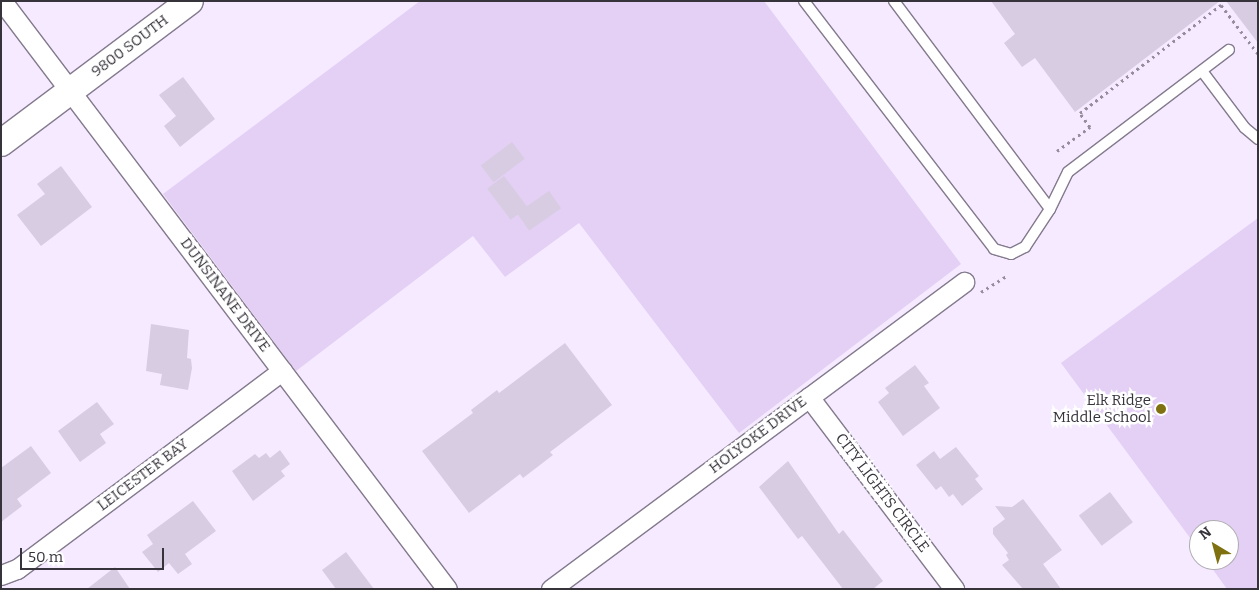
<!DOCTYPE html>
<style>
body{margin:0}
#map{position:relative;width:1259px;height:590px;overflow:hidden;background:#f5eaff;font-family:Bitter,serif}
div>[style]{position:absolute}
.green>*{inset:0;background:#e4cff5}
.building>*{inset:0;background:#d7cce1;transform-origin:0 0}
.path>*{height:3px;margin-top:-1.5px;transform-origin:0;background:repeating-linear-gradient(90deg,#958d9c 0 2.5px,transparent 0 6.5px)}
.roads{filter:drop-shadow(1px 0 #847a8d) drop-shadow(-1px 0 #847a8d) drop-shadow(0 1px #847a8d) drop-shadow(0 -1px #847a8d)}
.lane>*{height:10px;margin:-5px;padding:0 5px;transform-origin:5px;border-radius:5px;background:#fff}
.street>*{height:19px;margin:-9.5px;padding:0 9.5px;transform-origin:9.5px;border-radius:9.5px;background:#fff}
.secondary>*{height:26px;margin:-13px;padding:0 13px;transform-origin:13px;border-radius:13px;background:#fff}
.dots>*{width:14px;height:14px;translate:-50% -50%;box-sizing:border-box;border:2px solid #fff;border-radius:50%}
span{translate:-50% -50%;white-space:nowrap;text-align:center;line-height:1.15;-webkit-text-stroke:5px #fff;paint-order:stroke}
.street-label{font-size:15px;color:#37333b}
.poi-label{font-size:15px;color:#37333b}
.right{translate:-100% -50%;text-align:right}
.frame{position:absolute;inset:0;border:2px solid #37333b;pointer-events:none}
.north{position:absolute;left:1189px;top:520px;width:50px;height:50px;box-sizing:border-box;background:#fff;border:1px solid #afadb1;border-radius:50%;rotate:323deg;font-size:14px;font-weight:700;line-height:20px;text-align:center;color:#37333b}
.north::after{content:'';display:block;margin:auto;width:18px;height:22px;background:#7f7010;clip-path:polygon(50% 0,100% 100%,50% 72%,0 100%)}
.scale{position:absolute;left:20px;top:548px;width:144px;height:22px;box-sizing:border-box;border:2px solid #37333b;border-top:0;padding-left:6px;font-size:15px;line-height:18px;white-space:nowrap;color:#37333b;-webkit-text-stroke:4px #fff;paint-order:stroke}
</style>
<div id="map">
<div class="green">
<div style="clip-path:polygon(420px 1px,764px 1px,961px 264px,739px 433px,579px 223px,505px 277px,473px 236px,296px 371px,163px 194px)"></div>
<div style="clip-path:polygon(1258px 218px,1258px 589px,1227px 589px,1206px 560px,1229px 560px,1229px 530px,1199px 530px,1199px 550px,1061px 363px)"></div>
</div>
<div class="building">
<div style="clip-path:polygon(991px 1px,1220px 1px,1075px 112px,1035px 58px,1022px 67px,1004px 43px,1015px 34px)"></div>
<div style="clip-path:polygon(1226px 1px,1258px 1px,1258px 43px)"></div>
<div style="clip-path:polygon(183px 77px,215px 119px,180px 147px,164px 126px,176px 116px,159px 95px)"></div>
<div style="left:512px;top:142px;width:21px;height:39px;rotate:53deg"></div>
<div style="clip-path:polygon(61px 166px,92px 207px,41px 246px,17px 215px,45px 194px,37px 184px)"></div>
<div style="left:504px;top:176px;width:39px;height:21px;rotate:53deg"></div>
<div style="left:549px;top:191px;width:21px;height:39px;rotate:55deg"></div>
<div style="clip-path:polygon(151px 324px,189px 330px,187px 358px,191px 359px,192px 368px,188px 390px,160px 385px,162px 374px,146px 371px)"></div>
<div style="clip-path:polygon(565px 343px,612px 405px,550px 452px,553px 455px,523px 478px,520px 474px,469px 513px,422px 451px,473px 413px,471px 410px,497px 390px,499px 393px)"></div>
<div style="clip-path:polygon(915px 365px,929px 383px,924px 386px,940px 408px,903px 436px,878px 402px,889px 393px,885px 388px)"></div>
<div style="clip-path:polygon(97px 402px,114px 424px,100px 434px,106px 443px,80px 462px,58px 431px)"></div>
<div style="clip-path:polygon(31px 446px,51px 473px,17px 499px,22px 506px,1px 522px,1px 468px)"></div>
<div style="clip-path:polygon(956px 447px,979px 476px,975px 479px,983px 489px,962px 506px,953px 494px,949px 497px,941px 486px,936px 490px,916px 465px,934px 451px,940px 459px)"></div>
<div style="clip-path:polygon(280px 450px,290px 464px,281px 471px,285px 476px,253px 501px,232px 471px,255px 454px,259px 458px,266px 453px,270px 458px)"></div>
<div style="clip-path:polygon(788px 461px,839px 534px,843px 530px,883px 581px,873px 589px,843px 589px,802px 536px,798px 539px,759px 487px)"></div>
<div style="left:1110px;top:492px;width:38px;height:39px;rotate:53deg"></div>
<div style="clip-path:polygon(1023px 499px,1062px 550px,1043px 564px,1061px 589px,1023px 589px,1002px 565px,1009px 560px,1006px 555px,1008px 553px,993px 534px,993px 528px,1005px 519px,995px 506px,1012px 507px)"></div>
<div style="clip-path:polygon(193px 501px,216px 531px,185px 554px,192px 564px,178px 574px,169px 563px,158px 572px,142px 552px,153px 544px,147px 535px)"></div>
<div style="clip-path:polygon(346px 552px,374px 589px,336px 589px,322px 570px)"></div>
<div style="clip-path:polygon(115px 567px,130px 589px,87px 589px)"></div>
</div>
<div class="path">
<div style="left:1057px;top:151px;width:41px;rotate:-36deg"></div>
<div style="left:1090px;top:127px;width:17px;rotate:-126deg"></div>
<div style="left:1080px;top:113px;width:178px;rotate:-37.5deg"></div>
<div style="left:1221px;top:5px;width:61px;rotate:52.9deg"></div>
<div style="left:981px;top:292px;width:31px;rotate:-32deg"></div>
</div>
<div class="roads">
<div class="lane">
<div style="left:804px;top:1px;width:312px;rotate:52.5deg"></div>
<div style="left:994px;top:249px;width:18px;rotate:16deg"></div>
<div style="left:1011px;top:254px;width:16px;rotate:-27deg"></div>
<div style="left:1025px;top:247px;width:45px;rotate:-56.7deg"></div>
<div style="left:1050px;top:209px;width:41px;rotate:-64.1deg"></div>
<div style="left:1068px;top:172px;width:202px;rotate:-37.2deg"></div>
<div style="left:894px;top:1px;width:260px;rotate:53.1deg"></div>
<div style="left:1202px;top:71px;width:71px;rotate:53deg"></div>
<div style="left:1245px;top:128px;width:17px;rotate:40deg"></div>
</div>
<div class="street">
<div style="left:2px;top:1px;width:737px;rotate:52.88deg"></div>
<div style="left:809px;top:397px;width:241px;rotate:52.9deg"></div>
<div style="left:1px;top:575px;width:17px;rotate:-21deg"></div>
<div style="left:17px;top:569px;width:331px;rotate:-36.8deg"></div>
<div style="left:551px;top:589px;width:515px;rotate:-36.62deg"></div>
</div>
<div class="secondary">
<div style="left:1px;top:143px;width:236px;rotate:-36.9deg"></div>
</div>
</div>
<div class="dots">
<div style="left:1161px;top:409px;background:#7f7010"></div>
</div>
<div class="street-label">
<span style="left:130px;top:46px;rotate:-37deg">9800 SOUTH</span>
<span style="left:225px;top:295px;rotate:53deg">DUNSINANE DRIVE</span>
<span style="left:758px;top:435px;rotate:-37deg">HOLYOKE DRIVE</span>
<span style="left:143px;top:475px;rotate:-37deg">LEICESTER BAY</span>
<span style="left:882px;top:493px;rotate:53deg">CITY LIGHTS CIRCLE</span>
</div>
<div class="poi-label">
<span class="right" style="left:1151px;top:409px">Elk Ridge<br>Middle School</span>
</div>
<div class="frame"></div>
<div class="north">N</div>
<div class="scale">50 m</div>
</div>
